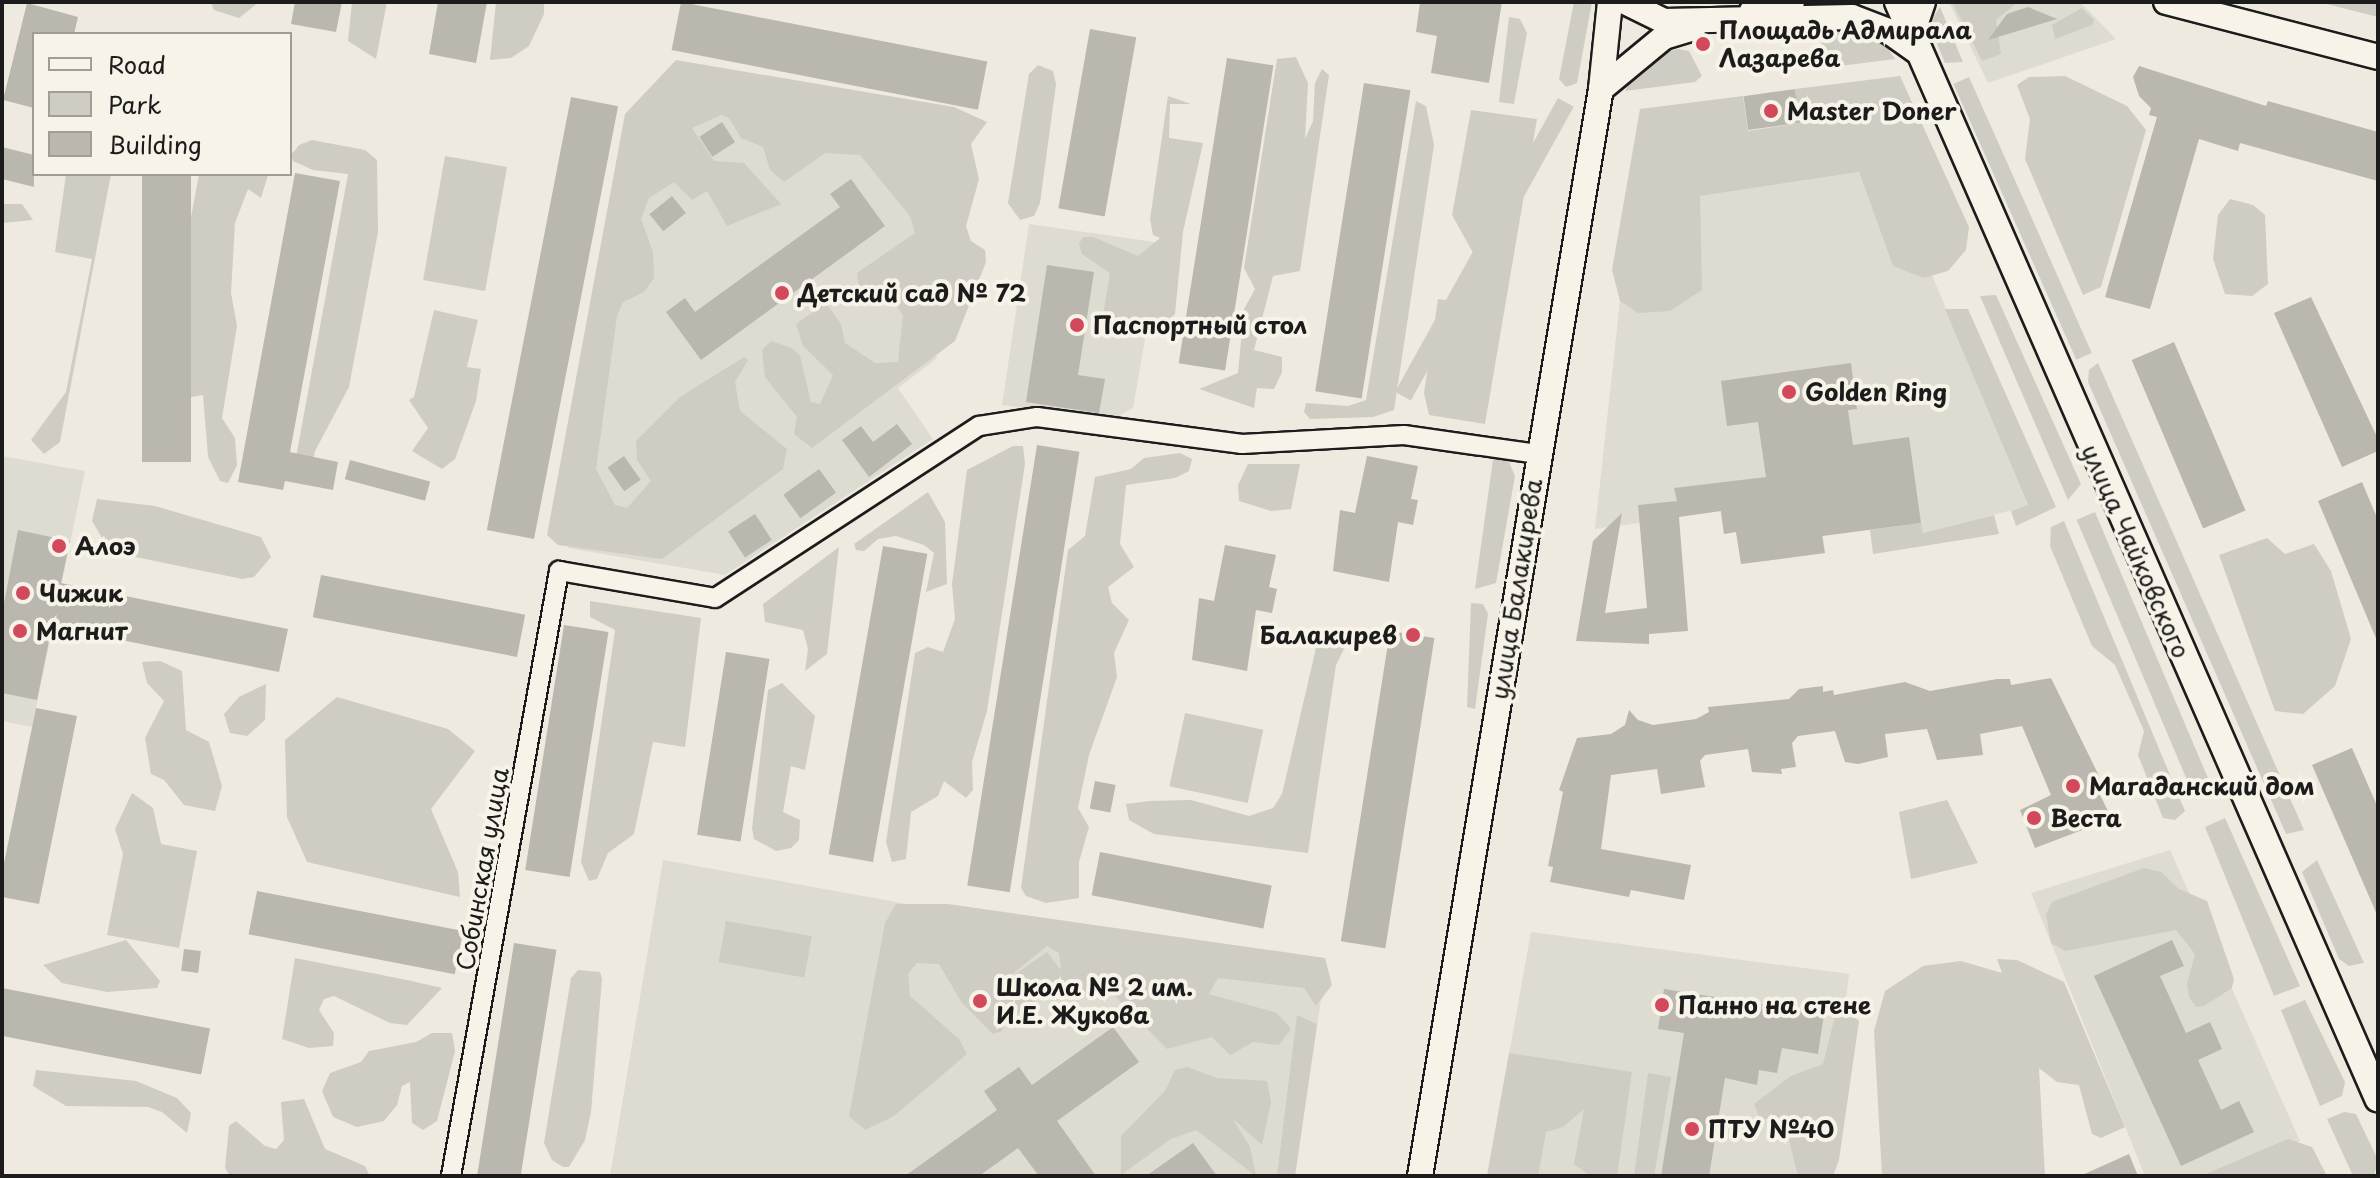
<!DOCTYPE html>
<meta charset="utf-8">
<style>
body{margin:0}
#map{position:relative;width:2380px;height:1178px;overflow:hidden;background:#eeeae0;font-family:"Playpen Sans",sans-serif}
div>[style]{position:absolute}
.built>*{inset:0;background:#dedbd1}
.green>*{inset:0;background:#cfccc3;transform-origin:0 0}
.building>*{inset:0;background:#bab7af;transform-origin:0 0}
.roads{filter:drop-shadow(2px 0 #1c1c1c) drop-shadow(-2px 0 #1c1c1c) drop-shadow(0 2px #1c1c1c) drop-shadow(0 -2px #1c1c1c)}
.minor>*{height:18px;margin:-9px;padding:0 9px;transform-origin:9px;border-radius:9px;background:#f7f3e8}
.tertiary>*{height:24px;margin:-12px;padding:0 12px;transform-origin:12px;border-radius:12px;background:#f7f3e8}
.secondary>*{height:26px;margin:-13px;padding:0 13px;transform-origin:13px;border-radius:13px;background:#f7f3e8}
.dots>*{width:22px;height:22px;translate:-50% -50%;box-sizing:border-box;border:4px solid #f7f3e8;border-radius:50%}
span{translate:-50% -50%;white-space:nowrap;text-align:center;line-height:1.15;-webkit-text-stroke:8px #f7f3e8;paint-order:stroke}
.poi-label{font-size:24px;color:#1c1c1c;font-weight:700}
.left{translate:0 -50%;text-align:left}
.right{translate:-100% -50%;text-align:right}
.street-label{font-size:24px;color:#1c1c1c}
.frame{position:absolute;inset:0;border:4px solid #1c1c1c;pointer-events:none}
.legend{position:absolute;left:32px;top:32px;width:260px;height:144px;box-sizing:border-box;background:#f7f3e8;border:2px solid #9f9d96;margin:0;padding:10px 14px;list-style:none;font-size:24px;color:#1c1c1c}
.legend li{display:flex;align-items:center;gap:16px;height:40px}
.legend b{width:40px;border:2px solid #9f9d96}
</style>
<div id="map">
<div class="built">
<div style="clip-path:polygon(1949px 2px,2080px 2px,2116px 39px,1988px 83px)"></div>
<div style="clip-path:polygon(690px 94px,966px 158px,936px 359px,898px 388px,933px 439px,725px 575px,568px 548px,652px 118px)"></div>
<div style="clip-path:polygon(1859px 172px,1893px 266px,1923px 278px,1932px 275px,2028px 506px,1923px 533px,1921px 523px,1823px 536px,1825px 553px,1741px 564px,1736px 532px,1724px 534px,1720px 510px,1676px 502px,1638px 505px,1640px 523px,1595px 529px,1620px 301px,1638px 313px,1700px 196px)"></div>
<div style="clip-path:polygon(1029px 224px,1162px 243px,1133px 408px,1113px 419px,1002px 405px)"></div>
<div style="clip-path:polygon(2px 456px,85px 471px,32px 727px,2px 721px)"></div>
<div style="clip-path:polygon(2170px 850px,2300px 1141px,2221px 1176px,2145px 1176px,2031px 893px)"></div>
<div style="clip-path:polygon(663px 860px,1324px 979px,1295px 1176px,610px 1176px)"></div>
<div style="clip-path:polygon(1531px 932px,1849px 974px,1824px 1176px,1487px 1176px)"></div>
</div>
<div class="green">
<div style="clip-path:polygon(259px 2px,239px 18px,214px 10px,211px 3px)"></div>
<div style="clip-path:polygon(352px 2px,387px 2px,376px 59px,348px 41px)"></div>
<div style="clip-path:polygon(496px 2px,544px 2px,544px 14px,529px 46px,511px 58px,490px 60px)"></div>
<div style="clip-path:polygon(1574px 2px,1592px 2px,1577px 83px,1566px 87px,1559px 79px)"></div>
<div style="clip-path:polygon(1952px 2px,2018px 2px,1996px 20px,2001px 54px,1982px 61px)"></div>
<div style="clip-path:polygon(2319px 2px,2378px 2px,2378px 17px)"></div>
<div style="clip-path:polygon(1940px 7px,1963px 62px,1945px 63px,1929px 24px)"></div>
<div style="clip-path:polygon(2082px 8px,2094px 20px,2092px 25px,2055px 39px,2052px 25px)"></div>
<div style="clip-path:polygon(1509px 17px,1520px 19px,1527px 33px,1514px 104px,1499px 102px)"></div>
<div style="clip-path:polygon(1848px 27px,1882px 40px,1895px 59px,1824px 68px,1807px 61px,1831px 32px)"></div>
<div style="clip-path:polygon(1677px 49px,1689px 51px,1702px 76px,1695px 82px,1625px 91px,1636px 71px,1654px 56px)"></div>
<div style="clip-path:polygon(1296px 57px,1308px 83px,1305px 139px,1313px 121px,1315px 83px,1322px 69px,1329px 75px,1300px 271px,1273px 276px,1254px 350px,1282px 357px,1282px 372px,1274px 389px,1257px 388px,1254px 408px,1199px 389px,1238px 373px,1244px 309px,1255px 289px,1244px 268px,1277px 59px)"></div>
<div style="clip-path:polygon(676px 60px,954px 107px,987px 122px,971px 144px,979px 179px,966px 226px,971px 241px,985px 250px,986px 262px,955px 341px,812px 448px,794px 434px,797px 417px,765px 377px,762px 350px,771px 341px,792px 348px,800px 356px,811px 402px,820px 404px,833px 375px,803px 346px,796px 324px,826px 303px,841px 324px,845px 343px,875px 363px,898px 362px,903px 315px,882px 286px,859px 287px,857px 273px,915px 233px,910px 216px,860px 155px,825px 153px,784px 182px,770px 170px,763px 147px,741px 138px,729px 118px,721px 115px,692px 128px,714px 161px,744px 163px,781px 204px,727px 226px,707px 191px,692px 200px,674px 182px,649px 198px,641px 219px,653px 252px,654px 278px,644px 292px,623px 302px,617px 316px,596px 469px,615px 505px,627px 508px,651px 481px,637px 460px,636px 441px,680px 397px,744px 357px,748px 360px,735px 382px,740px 411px,787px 449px,783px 469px,662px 559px,558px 545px,547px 535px,625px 114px)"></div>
<div style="clip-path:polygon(1038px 65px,1053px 71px,1056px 84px,1040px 203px,1034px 216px,1020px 220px,1008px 203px,1029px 74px)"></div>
<div style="clip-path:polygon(1900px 76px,1969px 227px,1966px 250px,1948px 271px,1923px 278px,1893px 266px,1859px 172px,1700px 196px,1702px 290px,1670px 311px,1638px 313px,1620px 301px,1612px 270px,1640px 109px,1743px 96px,1748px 131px,1799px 123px,1795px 89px)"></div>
<div style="clip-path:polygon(2065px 76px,2127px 106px,2146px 130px,2101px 287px,2083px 295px,2025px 159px,2030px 119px,2017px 85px,2029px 77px)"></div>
<div style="left:1969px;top:77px;width:302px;height:17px;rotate:66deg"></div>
<div style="clip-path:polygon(1168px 96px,1191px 104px,1170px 104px,1169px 138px,1203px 143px,1183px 232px,1175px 314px,1153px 336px,1142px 322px,1139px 335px,1101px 328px,1110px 273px,1082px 254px,1079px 244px,1083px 237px,1093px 237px,1138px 256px,1160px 238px,1153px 235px,1150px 219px)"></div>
<div style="left:1558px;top:98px;width:18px;height:336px;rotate:29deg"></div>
<div style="clip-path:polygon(1416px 101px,1426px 106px,1434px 145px,1394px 410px,1373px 417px,1310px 419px,1304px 412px,1306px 403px,1348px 406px,1366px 400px)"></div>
<div style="clip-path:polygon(1471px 110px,1537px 119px,1485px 424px,1429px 415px,1424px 393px,1438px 299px,1459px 302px,1463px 270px,1474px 273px,1476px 258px,1452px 215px)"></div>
<div style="clip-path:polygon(312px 140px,365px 150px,377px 160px,378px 232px,349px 387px,315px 451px,310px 475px,293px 474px,348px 174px,313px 170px,293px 161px,291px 155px,299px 145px)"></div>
<div style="left:445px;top:156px;width:63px;height:126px;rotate:10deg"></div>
<div style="clip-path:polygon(66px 174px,111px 174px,60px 442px,44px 454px,31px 440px,66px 392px,92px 259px,55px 252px)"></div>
<div style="clip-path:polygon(199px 174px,268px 175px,261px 198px,248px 189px,235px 223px,231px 293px,237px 326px,222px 418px,235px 438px,237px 465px,228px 483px,220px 481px,208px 457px,203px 395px,186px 398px,165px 359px)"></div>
<div style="clip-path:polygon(2230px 199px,2253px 205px,2265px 215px,2268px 284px,2252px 296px,2225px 294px,2213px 259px,2218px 215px)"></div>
<div style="clip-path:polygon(2px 204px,22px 204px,33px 220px,2px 223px)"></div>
<div style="clip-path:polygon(1996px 295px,2081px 484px,2068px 500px,1980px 296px)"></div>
<div style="clip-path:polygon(1945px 309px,1968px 309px,2056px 507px,2016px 526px,2011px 511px,2028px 505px)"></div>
<div style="clip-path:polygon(434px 310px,478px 320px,467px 367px,481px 369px,476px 401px,455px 459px,442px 469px,412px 451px,428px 428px,409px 400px,414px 397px)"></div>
<div style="clip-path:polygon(2098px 363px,2304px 830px,2286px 834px,2088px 382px,2089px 370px)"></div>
<div style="clip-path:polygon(1013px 446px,1023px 446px,1025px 464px,987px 711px,972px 762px,973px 790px,966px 798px,944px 781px,938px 796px,911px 812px,906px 859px,892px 862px,886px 842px,915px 653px,928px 647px,943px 652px,955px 619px,952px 584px,967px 470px)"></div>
<div style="clip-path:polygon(1494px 452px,1506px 455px,1515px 476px,1496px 583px,1475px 589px)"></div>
<div style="clip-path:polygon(1180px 453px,1192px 459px,1189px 471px,1175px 478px,1126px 485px,1120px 544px,1134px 567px,1108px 587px,1112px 603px,1129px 620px,1114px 653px,1117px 677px,1089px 755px,1078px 808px,1089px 827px,1079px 862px,1079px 898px,1046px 903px,1026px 896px,1021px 888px,1068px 550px,1085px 536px,1095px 477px,1131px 469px,1144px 458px)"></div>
<div style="clip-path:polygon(1248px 464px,1300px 464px,1291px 509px,1271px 511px,1239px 501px,1238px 485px)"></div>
<div style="clip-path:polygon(928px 492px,945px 522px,947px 584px,926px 592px,934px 553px,924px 545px,896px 536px,878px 539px,864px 551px,856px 550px,854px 544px)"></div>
<div style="clip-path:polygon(97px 499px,155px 506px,261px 537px,271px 557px,254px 577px,242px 579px,126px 555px,105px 543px,92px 521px)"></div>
<div style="left:2095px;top:512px;width:304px;height:20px;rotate:67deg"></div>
<div style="clip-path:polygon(1994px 515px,1999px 534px,1873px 554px,1870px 530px,1921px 523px,1923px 533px)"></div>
<div style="clip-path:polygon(2064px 521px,2185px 811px,2175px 820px,2163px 818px,2138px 755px,2144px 731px,2115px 665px,2092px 646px,2050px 546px,2051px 527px)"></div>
<div style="clip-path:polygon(2267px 538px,2285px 554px,2314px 544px,2331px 571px,2351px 639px,2335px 686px,2303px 714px,2275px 711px,2219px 555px)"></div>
<div style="clip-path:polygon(839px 547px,827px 654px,805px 671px,808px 649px,803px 630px,765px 622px,763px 604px)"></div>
<div style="clip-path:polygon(590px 601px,701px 618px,685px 747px,653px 742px,634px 834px,608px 853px,597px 879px,589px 881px,581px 862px,615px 630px,590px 617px)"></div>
<div style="clip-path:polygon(1471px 603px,1483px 604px,1488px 614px,1475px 709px,1467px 707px)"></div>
<div style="clip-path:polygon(1346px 645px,1336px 665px,1308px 853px,1154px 834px,1129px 820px,1126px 804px,1150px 801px,1191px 800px,1249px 816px,1273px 808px,1282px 794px,1316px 648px)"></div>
<div style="clip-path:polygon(160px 661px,182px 671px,186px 730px,209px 742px,222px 786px,215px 811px,184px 805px,164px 780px,151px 774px,145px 738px,164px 701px,147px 683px,142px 662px)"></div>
<div style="clip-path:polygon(782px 683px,815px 716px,805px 770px,791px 766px,783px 812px,800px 820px,799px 840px,791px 848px,776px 851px,754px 839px,752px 828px,768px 690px)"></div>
<div style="clip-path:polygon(266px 684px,265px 720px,247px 736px,230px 733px,224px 714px,239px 697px)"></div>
<div style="clip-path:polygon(337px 697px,448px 729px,475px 751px,431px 809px,458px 872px,460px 897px,307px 862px,287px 817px,285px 740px)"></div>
<div style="left:1185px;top:713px;width:80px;height:75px;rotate:12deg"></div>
<div style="clip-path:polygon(132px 793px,153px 808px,161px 844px,197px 851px,179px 948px,107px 935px,123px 854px,115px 829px)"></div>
<div style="clip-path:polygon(1947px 800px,1978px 863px,1911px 879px,1899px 812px)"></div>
<div style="clip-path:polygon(2225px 818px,2300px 986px,2274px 996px,2205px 827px)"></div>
<div style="clip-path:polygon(2317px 860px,2364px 963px,2349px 966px,2339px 959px,2302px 872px)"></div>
<div style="clip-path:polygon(2144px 868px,2161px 872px,2179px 889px,2207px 901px,2234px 979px,2232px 988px,2204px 1006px,2196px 1007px,2189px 997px,2187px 984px,2195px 954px,2176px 930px,2065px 951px,2051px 943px,2046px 914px,2052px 902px)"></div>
<div style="clip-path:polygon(evenodd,896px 904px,948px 904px,1325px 958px,1332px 985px,1316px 1006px,1304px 988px,1218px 978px,1209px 994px,1277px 1013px,1291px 1029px,1279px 1045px,1253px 1042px,1230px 1055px,1212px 1037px,1167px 1049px,1112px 993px,1065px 997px,1063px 982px,1013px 1017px,995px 993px,1008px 1018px,1002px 1031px,993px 1034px,962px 1003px,939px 964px,917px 963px,908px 974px,910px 996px,959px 1039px,967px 1054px,894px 1116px,865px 1130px,849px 1116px,885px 923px,896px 904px,1047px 946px,1059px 953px,1061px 970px,1047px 952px,993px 990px,1047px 946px)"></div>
<div style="left:726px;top:921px;width:87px;height:42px;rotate:10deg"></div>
<div style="clip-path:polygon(126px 940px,160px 981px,157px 988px,107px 992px,62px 983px,43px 965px)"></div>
<div style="clip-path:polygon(295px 958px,407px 980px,442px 988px,407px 1025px,390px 1023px,334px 996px,324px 999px,319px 1010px,334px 1033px,333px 1046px,309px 1048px,282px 1039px)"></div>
<div style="clip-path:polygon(1997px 959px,2017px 960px,2064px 982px,2125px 1127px,2101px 1138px,2092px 1134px,2079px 1085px,2057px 1082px,2039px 1068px,2045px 1176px,1882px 1176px,1874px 1031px,1885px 991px,1923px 966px,1961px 961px,2002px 973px)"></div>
<div style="clip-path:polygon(578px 970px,600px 972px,602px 979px,591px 1112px,585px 1140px,569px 1167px,563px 1167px,552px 1160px,544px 1143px,571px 978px)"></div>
<div style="clip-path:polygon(2305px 1000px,2345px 1082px,2342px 1096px,2320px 1106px,2281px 1010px)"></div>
<div style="clip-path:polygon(1845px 1010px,1859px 1021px,1839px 1160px,1833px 1176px,1798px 1176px,1784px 1120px,1760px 1119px,1754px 1104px,1791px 1076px,1823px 1064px,1835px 1016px)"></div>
<div style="clip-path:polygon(1297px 1015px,1317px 1024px,1295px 1176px,1277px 1176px)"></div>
<div style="clip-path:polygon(432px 1033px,452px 1033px,455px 1051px,437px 1121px,423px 1130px,412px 1123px,410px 1082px,402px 1086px,397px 1105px,384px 1121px,357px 1127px,333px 1117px,322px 1091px,330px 1073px,361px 1062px,369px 1051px,416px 1042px)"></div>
<div style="clip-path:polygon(1509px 1053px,1632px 1072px,1617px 1176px,1590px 1176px,1574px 1164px,1584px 1109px,1563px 1127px,1546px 1132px,1538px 1176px,1487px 1176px)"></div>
<div style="clip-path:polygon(1187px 1067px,1217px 1078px,1267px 1081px,1271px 1102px,1262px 1145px,1233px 1119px,1250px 1147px,1256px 1176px,1196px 1130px,1171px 1139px,1121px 1175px,1121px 1136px,1165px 1091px,1175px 1070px)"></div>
<div style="clip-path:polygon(36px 1070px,136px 1081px,177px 1098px,191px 1113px,187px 1133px,162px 1112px,148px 1107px,66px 1106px,33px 1086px)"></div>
<div style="clip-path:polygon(1648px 1073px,1671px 1077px,1654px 1176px,1634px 1176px)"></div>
<div style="clip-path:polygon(304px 1099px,325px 1149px,365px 1166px,370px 1176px,230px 1176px,225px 1168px,229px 1126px,236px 1121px,265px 1146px,276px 1149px,284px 1140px,281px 1102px)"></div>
<div style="clip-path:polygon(2344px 1112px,2356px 1114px,2378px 1160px,2374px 1176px,2353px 1176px,2327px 1119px)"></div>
<div style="clip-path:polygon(2288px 1139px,2312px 1147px,2327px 1176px,2201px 1176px)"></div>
</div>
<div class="building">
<div style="clip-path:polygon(295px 2px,342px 2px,336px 32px,291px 24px)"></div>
<div style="clip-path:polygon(438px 2px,487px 2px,476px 63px,429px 54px)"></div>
<div style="left:681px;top:2px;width:312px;height:49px;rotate:11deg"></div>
<div style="clip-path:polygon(1420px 2px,1502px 2px,1489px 83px,1431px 73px,1437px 36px,1416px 32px)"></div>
<div style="clip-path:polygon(27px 3px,78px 17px,74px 34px,34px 34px,34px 108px,3px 100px)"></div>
<div style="clip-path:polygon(2028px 7px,2057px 19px,1988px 40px,2007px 14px)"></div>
<div style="left:1090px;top:29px;width:47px;height:182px;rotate:10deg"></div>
<div style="left:1227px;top:58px;width:47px;height:309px;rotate:9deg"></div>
<div style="clip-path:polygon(2139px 66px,2266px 106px,2268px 101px,2378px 132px,2378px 181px,2240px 143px,2238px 151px,2199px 139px,2150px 309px,2105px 297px,2157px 117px,2149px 115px,2151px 108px,2139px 96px,2133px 77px)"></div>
<div style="left:1364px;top:83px;width:47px;height:312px;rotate:9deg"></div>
<div style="left:1795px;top:89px;width:34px;height:52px;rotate:82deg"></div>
<div style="left:571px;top:97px;width:48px;height:441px;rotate:11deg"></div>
<div style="left:722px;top:122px;width:24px;height:27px;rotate:57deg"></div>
<div style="clip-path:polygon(2px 147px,34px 155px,34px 187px,2px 179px)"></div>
<div style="clip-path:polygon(295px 173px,340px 181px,290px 452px,338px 462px,333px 490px,285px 481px,283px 490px,238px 482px)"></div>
<div style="left:142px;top:174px;width:49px;height:288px"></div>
<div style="clip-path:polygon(851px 179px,885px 226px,701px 360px,666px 312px,685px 298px,695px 312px,840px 207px,830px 194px)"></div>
<div style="left:672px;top:196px;width:22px;height:29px;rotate:51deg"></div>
<div style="clip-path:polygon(1047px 265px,1094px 272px,1078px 375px,1105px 379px,1099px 413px,1026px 402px)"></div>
<div style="clip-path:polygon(2311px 297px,2378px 439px,2378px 451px,2342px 467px,2274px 313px)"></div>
<div style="left:2174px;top:342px;width:183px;height:46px;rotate:67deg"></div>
<div style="clip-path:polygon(1851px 363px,1857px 409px,1848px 410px,1853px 445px,1909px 437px,1921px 523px,1822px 536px,1825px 553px,1741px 564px,1736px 532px,1724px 534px,1721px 511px,1679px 517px,1688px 631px,1649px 634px,1649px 644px,1576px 641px,1593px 541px,1622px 513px,1605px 613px,1647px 608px,1638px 505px,1677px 501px,1674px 488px,1766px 477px,1758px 422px,1727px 426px,1721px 381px)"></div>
<div style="clip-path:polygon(897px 424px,912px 444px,869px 477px,842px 440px,861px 426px,873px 442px)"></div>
<div style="left:1037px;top:445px;width:43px;height:446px;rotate:9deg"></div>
<div style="left:624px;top:456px;width:29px;height:20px;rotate:55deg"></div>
<div style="clip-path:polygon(1367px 456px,1418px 466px,1411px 499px,1418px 500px,1413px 525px,1398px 522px,1389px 582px,1333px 571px,1340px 510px,1355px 513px)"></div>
<div style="left:350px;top:460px;width:83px;height:20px;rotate:15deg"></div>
<div style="left:819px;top:469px;width:29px;height:44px;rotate:54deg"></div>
<div style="clip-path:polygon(2362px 482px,2378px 520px,2378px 643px,2318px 501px)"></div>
<div style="left:755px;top:514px;width:31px;height:32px;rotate:57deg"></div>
<div style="clip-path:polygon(18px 530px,70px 541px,61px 583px,288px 629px,279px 672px,52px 626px,37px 700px,2px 693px,2px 614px)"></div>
<div style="clip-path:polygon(1225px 545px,1276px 555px,1269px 587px,1277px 589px,1272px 613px,1256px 610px,1247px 671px,1192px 660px,1199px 598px,1214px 601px)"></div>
<div style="left:883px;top:546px;width:45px;height:313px;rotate:10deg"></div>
<div style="left:321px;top:575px;width:208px;height:43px;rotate:11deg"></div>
<div style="left:564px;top:625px;width:45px;height:248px;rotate:9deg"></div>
<div style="left:1390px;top:631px;width:45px;height:314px;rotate:9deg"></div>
<div style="left:726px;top:652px;width:44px;height:185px;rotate:9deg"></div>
<div style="clip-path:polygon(2051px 678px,2102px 782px,2097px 789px,2108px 811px,2098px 824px,2035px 848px,2020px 810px,2051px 795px,2022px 726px,1980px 734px,1983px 755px,1937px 760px,1927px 729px,1885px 734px,1888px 757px,1858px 764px,1845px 762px,1835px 731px,1798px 736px,1792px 743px,1796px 767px,1781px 769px,1782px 774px,1752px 772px,1748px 749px,1705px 755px,1700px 761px,1705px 787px,1661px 794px,1657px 769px,1611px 775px,1601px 849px,1691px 865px,1684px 900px,1631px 890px,1629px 897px,1550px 882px,1553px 867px,1548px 866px,1563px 792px,1559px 790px,1577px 738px,1611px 734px,1625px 725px,1629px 710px,1638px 720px,1653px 725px,1696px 719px,1709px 712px,1708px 707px,1789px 699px,1799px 689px,1823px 686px,1823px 692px,1833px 690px,1834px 695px,1905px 682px,1930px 691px,1997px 679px,2010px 679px,2011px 685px)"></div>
<div style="clip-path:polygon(36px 708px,77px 716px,39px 904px,2px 897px,2px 873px)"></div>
<div style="clip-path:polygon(2352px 748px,2378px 808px,2378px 917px,2312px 765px)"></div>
<div style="left:1095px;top:781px;width:21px;height:28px;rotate:11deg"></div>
<div style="left:1100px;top:852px;width:175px;height:44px;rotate:11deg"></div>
<div style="left:257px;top:891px;width:210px;height:44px;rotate:11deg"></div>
<div style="clip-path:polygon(2172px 940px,2184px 966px,2160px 976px,2186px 1033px,2210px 1022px,2222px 1049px,2198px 1060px,2221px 1110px,2239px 1101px,2254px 1132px,2181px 1166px,2094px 976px)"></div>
<div style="left:514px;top:943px;width:43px;height:236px;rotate:9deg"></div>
<div style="left:184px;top:949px;width:17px;height:22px;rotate:7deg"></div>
<div style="left:2px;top:988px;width:212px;height:47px;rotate:11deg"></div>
<div style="clip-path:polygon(1664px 989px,1824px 1014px,1818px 1054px,1782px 1048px,1777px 1073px,1759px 1070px,1757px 1085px,1725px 1078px,1709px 1176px,1661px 1176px,1684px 1033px,1658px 1029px)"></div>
<div style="clip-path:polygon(1113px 1027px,1139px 1062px,1057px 1121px,1096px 1176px,1039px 1176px,1018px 1148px,979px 1176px,905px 1176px,997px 1110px,984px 1091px,1019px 1067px,1032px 1085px)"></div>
<div style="clip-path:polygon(1193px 1143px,1217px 1176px,1146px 1176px)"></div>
<div style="clip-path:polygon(2129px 1154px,2138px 1176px,2080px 1176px)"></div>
</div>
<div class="roads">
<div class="minor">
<div style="left:451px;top:1176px;width:615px;rotate:-79.88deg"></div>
<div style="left:559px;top:571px;width:158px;rotate:9.8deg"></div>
<div style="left:715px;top:598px;width:315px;rotate:-33.1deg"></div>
<div style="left:979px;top:426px;width:59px;rotate:-8.8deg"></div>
<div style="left:1037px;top:417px;width:207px;rotate:7.5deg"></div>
<div style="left:1242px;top:444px;width:162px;rotate:-3.2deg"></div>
<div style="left:1404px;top:435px;width:135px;rotate:8.1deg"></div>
</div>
<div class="tertiary">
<div style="left:1625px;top:2px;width:43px;rotate:26deg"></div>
<div style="left:1664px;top:21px;width:188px;rotate:-1.2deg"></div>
<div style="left:1852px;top:17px;width:39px;rotate:21deg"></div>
<div style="left:1888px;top:31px;width:38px;rotate:35deg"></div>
<div style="left:2166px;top:2px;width:219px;rotate:14.5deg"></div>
<div style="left:1752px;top:11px;width:41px;rotate:-12.7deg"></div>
<div style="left:1912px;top:34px;width:34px;rotate:-71deg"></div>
<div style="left:1601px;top:89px;width:82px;rotate:-39.5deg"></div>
<div style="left:1664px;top:37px;width:31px;rotate:-17deg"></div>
<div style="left:1420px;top:1176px;width:1102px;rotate:-80.55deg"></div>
<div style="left:1601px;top:89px;width:87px;rotate:-84.1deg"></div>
</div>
<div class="secondary">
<div style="left:1898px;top:2px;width:1197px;rotate:66.35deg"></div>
</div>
</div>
<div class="dots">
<div style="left:1703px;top:44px;background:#d1495b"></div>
<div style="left:1771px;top:111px;background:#d1495b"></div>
<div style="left:782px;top:293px;background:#d1495b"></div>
<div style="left:1077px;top:325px;background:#d1495b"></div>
<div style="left:1789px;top:392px;background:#d1495b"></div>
<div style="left:59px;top:546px;background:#d1495b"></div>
<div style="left:23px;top:593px;background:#d1495b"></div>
<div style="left:20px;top:631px;background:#d1495b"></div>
<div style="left:1413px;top:635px;background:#d1495b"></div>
<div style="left:2073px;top:786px;background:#d1495b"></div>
<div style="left:2034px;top:818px;background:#d1495b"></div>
<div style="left:980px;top:1001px;background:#d1495b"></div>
<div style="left:1662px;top:1005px;background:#d1495b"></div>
<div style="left:1692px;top:1129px;background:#d1495b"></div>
</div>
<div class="poi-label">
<span class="left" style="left:1719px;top:44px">Площадь Адмирала<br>Лазарева</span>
<span class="left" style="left:1787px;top:111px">Master Doner</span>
<span class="left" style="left:798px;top:293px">Детский сад № 72</span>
<span class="left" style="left:1093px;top:325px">Паспортный стол</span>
<span class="left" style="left:1805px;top:392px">Golden Ring</span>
<span class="left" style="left:75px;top:546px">Алоэ</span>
<span class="left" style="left:39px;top:593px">Чижик</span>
<span class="left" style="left:36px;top:631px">Магнит</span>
<span class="right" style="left:1397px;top:635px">Балакирев</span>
<span class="left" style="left:2089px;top:786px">Магаданский дом</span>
<span class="left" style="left:2050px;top:818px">Веста</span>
<span class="left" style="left:996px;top:1001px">Школа № 2 им.<br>И.Е. Жукова</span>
<span class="left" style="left:1678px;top:1005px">Панно на стене</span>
<span class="left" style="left:1708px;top:1129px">ПТУ №40</span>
</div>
<div class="street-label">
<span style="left:2136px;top:551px;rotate:66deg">улица Чайковского</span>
<span style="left:1516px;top:589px;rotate:-81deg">улица Балакирева</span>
<span style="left:482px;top:869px;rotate:-80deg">Собинская улица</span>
</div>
<div class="frame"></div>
<ul class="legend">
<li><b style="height:10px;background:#f7f3e8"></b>Road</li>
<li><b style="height:22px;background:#cfccc3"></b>Park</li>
<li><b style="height:22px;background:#bab7af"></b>Building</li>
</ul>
</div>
